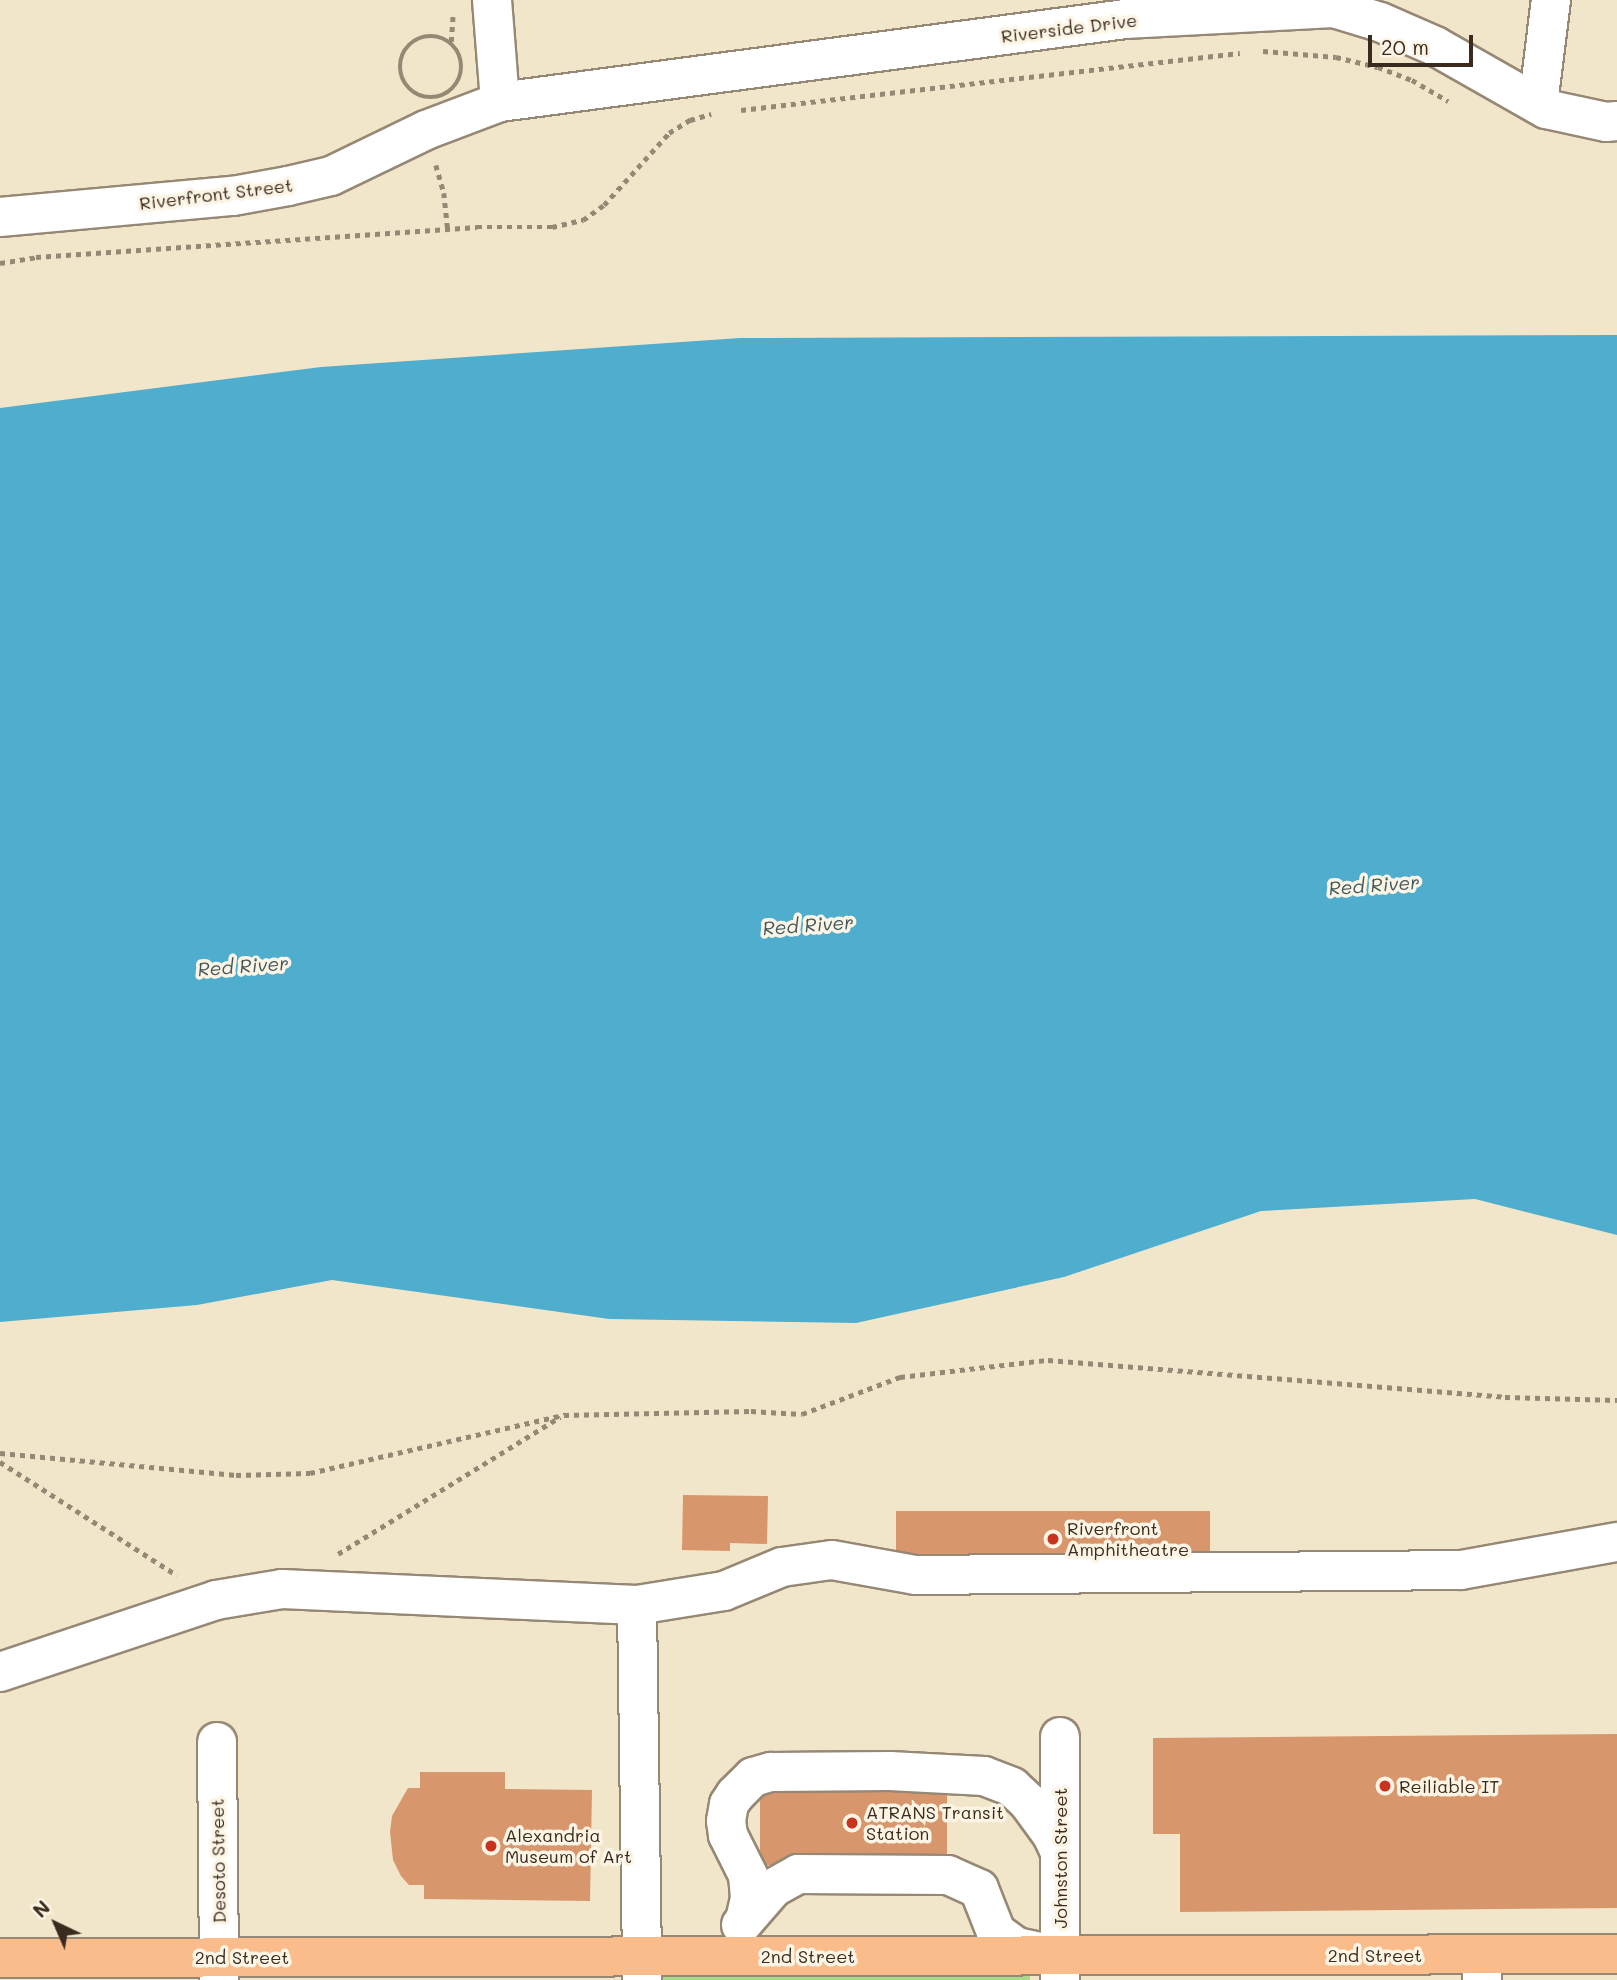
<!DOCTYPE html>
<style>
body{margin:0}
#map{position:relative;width:1617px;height:1980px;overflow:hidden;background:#f2e6ca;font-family:Mali,sans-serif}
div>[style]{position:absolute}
.green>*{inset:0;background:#a9da89}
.water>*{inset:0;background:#4fadce}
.building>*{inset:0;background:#d8966d;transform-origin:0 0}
.path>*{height:4.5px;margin-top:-2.25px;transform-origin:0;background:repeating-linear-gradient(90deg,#968874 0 5px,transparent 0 10px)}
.path>.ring{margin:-2.25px;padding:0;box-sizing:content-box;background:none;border:4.5px solid #968874;border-radius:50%}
.roads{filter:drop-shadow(2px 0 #968874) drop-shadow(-2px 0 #968874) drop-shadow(0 2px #968874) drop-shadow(0 -2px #968874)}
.minor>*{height:38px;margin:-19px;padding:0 19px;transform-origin:19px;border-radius:19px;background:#fff}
.major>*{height:38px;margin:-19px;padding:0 19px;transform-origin:19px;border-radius:19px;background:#fabc8b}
.dots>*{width:19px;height:19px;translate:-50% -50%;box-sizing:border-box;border:4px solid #fcf5e5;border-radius:50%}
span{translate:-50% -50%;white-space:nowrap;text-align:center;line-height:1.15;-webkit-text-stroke:7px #fcf5e5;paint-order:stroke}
.street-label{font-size:18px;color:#3b2a1e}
.poi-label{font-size:18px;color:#3b2a1e}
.left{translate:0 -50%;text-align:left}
.water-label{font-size:19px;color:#42585c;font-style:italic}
.north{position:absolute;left:21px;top:1889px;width:70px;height:70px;-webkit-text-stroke:5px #fcf5e5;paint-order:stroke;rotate:316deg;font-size:19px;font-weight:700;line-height:28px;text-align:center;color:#3b2a1e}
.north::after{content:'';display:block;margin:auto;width:24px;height:32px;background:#3b2a1e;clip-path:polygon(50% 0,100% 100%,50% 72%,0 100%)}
.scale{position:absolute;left:1368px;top:35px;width:105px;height:32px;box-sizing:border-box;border:4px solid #3b2a1e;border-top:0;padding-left:9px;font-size:21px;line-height:24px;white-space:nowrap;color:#3b2a1e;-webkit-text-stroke:5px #fcf5e5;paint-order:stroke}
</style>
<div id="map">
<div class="green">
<div style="clip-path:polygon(647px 1961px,1029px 1964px,1030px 1980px,648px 1980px)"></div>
</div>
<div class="water">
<div style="clip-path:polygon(1617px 335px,1617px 1235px,1475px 1199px,1261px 1211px,1064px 1277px,856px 1323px,609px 1319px,332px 1280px,197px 1305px,0 1322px,0 408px,321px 367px,740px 338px)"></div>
</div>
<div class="building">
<div style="clip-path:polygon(683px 1495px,768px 1496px,767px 1544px,730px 1543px,730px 1551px,682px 1550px)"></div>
<div style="left:1210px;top:1511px;width:51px;height:314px;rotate:90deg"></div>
<div style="clip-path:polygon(1617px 1734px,1617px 1908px,1180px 1912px,1180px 1834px,1153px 1834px,1153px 1738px)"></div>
<div style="clip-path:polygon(420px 1772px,505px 1772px,505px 1789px,592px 1790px,590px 1901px,424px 1899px,424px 1885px,409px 1885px,401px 1876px,393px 1860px,390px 1832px,392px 1816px,408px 1788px,420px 1788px)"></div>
<div style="left:760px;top:1783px;width:187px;height:82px"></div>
</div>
<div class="path">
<div class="ring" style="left:400px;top:36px;width:57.5px;height:57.5px"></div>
<div style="left:451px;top:42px;width:27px;rotate:-86deg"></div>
<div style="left:1263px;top:51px;width:73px;rotate:4.7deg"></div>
<div style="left:1336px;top:57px;width:43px;rotate:13.4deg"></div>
<div style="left:1378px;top:67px;width:36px;rotate:21deg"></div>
<div style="left:1412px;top:80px;width:42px;rotate:30.3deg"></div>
<div style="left:741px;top:110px;width:502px;rotate:-6.52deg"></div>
<div style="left:436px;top:165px;width:29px;rotate:74deg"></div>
<div style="left:444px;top:193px;width:36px;rotate:84deg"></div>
<div style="left:0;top:263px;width:36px;rotate:-9deg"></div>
<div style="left:36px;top:257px;width:442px;rotate:-3.9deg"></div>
<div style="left:477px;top:227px;width:75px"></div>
<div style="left:552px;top:227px;width:32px;rotate:-13deg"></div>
<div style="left:583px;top:220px;width:26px;rotate:-36deg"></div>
<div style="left:604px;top:205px;width:97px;rotate:-47.9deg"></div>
<div style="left:669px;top:133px;width:25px;rotate:-32deg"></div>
<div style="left:690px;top:120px;width:22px;rotate:-16deg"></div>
<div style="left:0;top:1453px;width:237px;rotate:5.3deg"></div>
<div style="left:236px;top:1475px;width:74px;rotate:-1.5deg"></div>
<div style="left:310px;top:1473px;width:261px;rotate:-12.9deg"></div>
<div style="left:564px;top:1415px;width:187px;rotate:-1.2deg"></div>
<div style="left:751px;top:1411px;width:51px;rotate:3.4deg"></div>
<div style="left:802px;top:1414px;width:105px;rotate:-20.7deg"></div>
<div style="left:900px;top:1377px;width:149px;rotate:-6.6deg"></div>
<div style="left:1048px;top:1360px;width:458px;rotate:4.6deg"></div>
<div style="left:1505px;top:1397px;width:112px;rotate:1.5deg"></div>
<div style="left:0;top:1462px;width:210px;rotate:32.6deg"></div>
<div style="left:338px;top:1554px;width:261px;rotate:-31.7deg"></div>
</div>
<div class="roads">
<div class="minor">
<div style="left:492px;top:0;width:102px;rotate:85.5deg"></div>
<div style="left:1538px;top:104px;width:105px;rotate:-82.9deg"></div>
<div style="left:0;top:217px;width:234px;rotate:-5.2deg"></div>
<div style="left:233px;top:196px;width:56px;rotate:-10.3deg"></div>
<div style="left:288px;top:186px;width:44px;rotate:-13.1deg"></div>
<div style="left:331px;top:176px;width:106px;rotate:-25.8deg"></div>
<div style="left:426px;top:130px;width:79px;rotate:-20.7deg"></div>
<div style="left:500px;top:102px;width:630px;rotate:-7.56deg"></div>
<div style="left:1125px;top:19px;width:209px;rotate:-3deg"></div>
<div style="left:1334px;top:8px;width:48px;rotate:16.9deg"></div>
<div style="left:1380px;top:22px;width:60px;rotate:23.6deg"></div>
<div style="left:1435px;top:46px;width:128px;rotate:29.6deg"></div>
<div style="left:1546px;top:109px;width:61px;rotate:12.2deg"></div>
<div style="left:1606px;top:122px;width:11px;rotate:-5deg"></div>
<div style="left:637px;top:1605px;width:375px;rotate:89.2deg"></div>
<div style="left:0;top:1672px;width:228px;rotate:-18.4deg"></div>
<div style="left:216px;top:1600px;width:67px;rotate:-9.5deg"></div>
<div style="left:282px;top:1589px;width:355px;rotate:2.6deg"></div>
<div style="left:637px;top:1605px;width:88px;rotate:-9.1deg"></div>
<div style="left:724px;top:1591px;width:63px;rotate:-22.5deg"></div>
<div style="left:782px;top:1567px;width:50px;rotate:-8deg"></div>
<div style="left:832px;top:1560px;width:84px;rotate:10.2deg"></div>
<div style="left:915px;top:1575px;width:546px;rotate:-0.52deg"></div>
<div style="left:1461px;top:1570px;width:158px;rotate:-10.2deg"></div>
<div style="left:217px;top:1742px;width:238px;rotate:89.5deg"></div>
<div style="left:745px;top:1920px;width:23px;rotate:-77deg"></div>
<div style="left:750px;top:1898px;width:23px;rotate:-95deg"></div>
<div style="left:748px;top:1875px;width:45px;rotate:-116.6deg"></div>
<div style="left:728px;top:1835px;width:14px;rotate:-98deg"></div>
<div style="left:726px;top:1821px;width:17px;rotate:-80deg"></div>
<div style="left:729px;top:1804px;width:11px;rotate:-56deg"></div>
<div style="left:735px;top:1795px;width:25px;rotate:-45deg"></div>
<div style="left:753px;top:1777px;width:19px;rotate:-16deg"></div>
<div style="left:771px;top:1772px;width:119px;rotate:-0.5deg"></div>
<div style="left:890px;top:1771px;width:94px;rotate:3deg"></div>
<div style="left:984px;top:1776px;width:30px;rotate:21deg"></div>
<div style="left:1012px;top:1787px;width:22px;rotate:43deg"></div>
<div style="left:1028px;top:1802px;width:41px;rotate:54deg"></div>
<div style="left:1052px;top:1835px;width:19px;rotate:65deg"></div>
<div style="left:741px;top:1925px;width:49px;rotate:-49.1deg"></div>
<div style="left:773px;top:1888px;width:29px;rotate:-29deg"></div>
<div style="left:798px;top:1874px;width:150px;rotate:0.4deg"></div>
<div style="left:948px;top:1875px;width:34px;rotate:24deg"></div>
<div style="left:979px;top:1889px;width:46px;rotate:68.4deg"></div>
<div style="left:996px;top:1932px;width:26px;rotate:36deg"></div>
<div style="left:1017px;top:1947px;width:35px;rotate:12deg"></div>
<div style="left:1482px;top:1955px;width:25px;rotate:90deg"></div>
<div style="left:1060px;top:1980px;width:243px;rotate:-90deg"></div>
</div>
<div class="major">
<div style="left:0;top:1958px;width:1617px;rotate:-0.14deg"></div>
</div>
</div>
<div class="dots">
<div style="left:1053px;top:1539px;background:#c8321e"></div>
<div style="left:1385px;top:1786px;background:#c8321e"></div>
<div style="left:852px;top:1823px;background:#c8321e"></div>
<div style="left:491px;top:1846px;background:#c8321e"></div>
</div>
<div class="street-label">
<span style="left:1069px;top:28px;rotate:-7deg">Riverside Drive</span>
<span style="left:216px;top:194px;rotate:-7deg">Riverfront Street</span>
<span style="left:1060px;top:1858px;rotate:-90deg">Johnston Street</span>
<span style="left:218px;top:1861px;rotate:-91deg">Desoto Street</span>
<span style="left:1375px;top:1955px">2nd Street</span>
<span style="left:808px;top:1956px">2nd Street</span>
<span style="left:242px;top:1957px">2nd Street</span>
</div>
<div class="poi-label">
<span class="left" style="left:1067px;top:1539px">Riverfront<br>Amphitheatre</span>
<span class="left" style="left:1399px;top:1786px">Reiliable IT</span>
<span class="left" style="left:866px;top:1823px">ATRANS Transit<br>Station</span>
<span class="left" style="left:505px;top:1846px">Alexandria<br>Museum of Art</span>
</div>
<div class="water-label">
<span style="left:1374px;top:885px;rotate:-4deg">Red River</span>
<span style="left:808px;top:925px;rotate:-4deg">Red River</span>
<span style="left:243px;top:966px;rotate:-4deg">Red River</span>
</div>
<div class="north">N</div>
<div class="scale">20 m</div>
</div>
